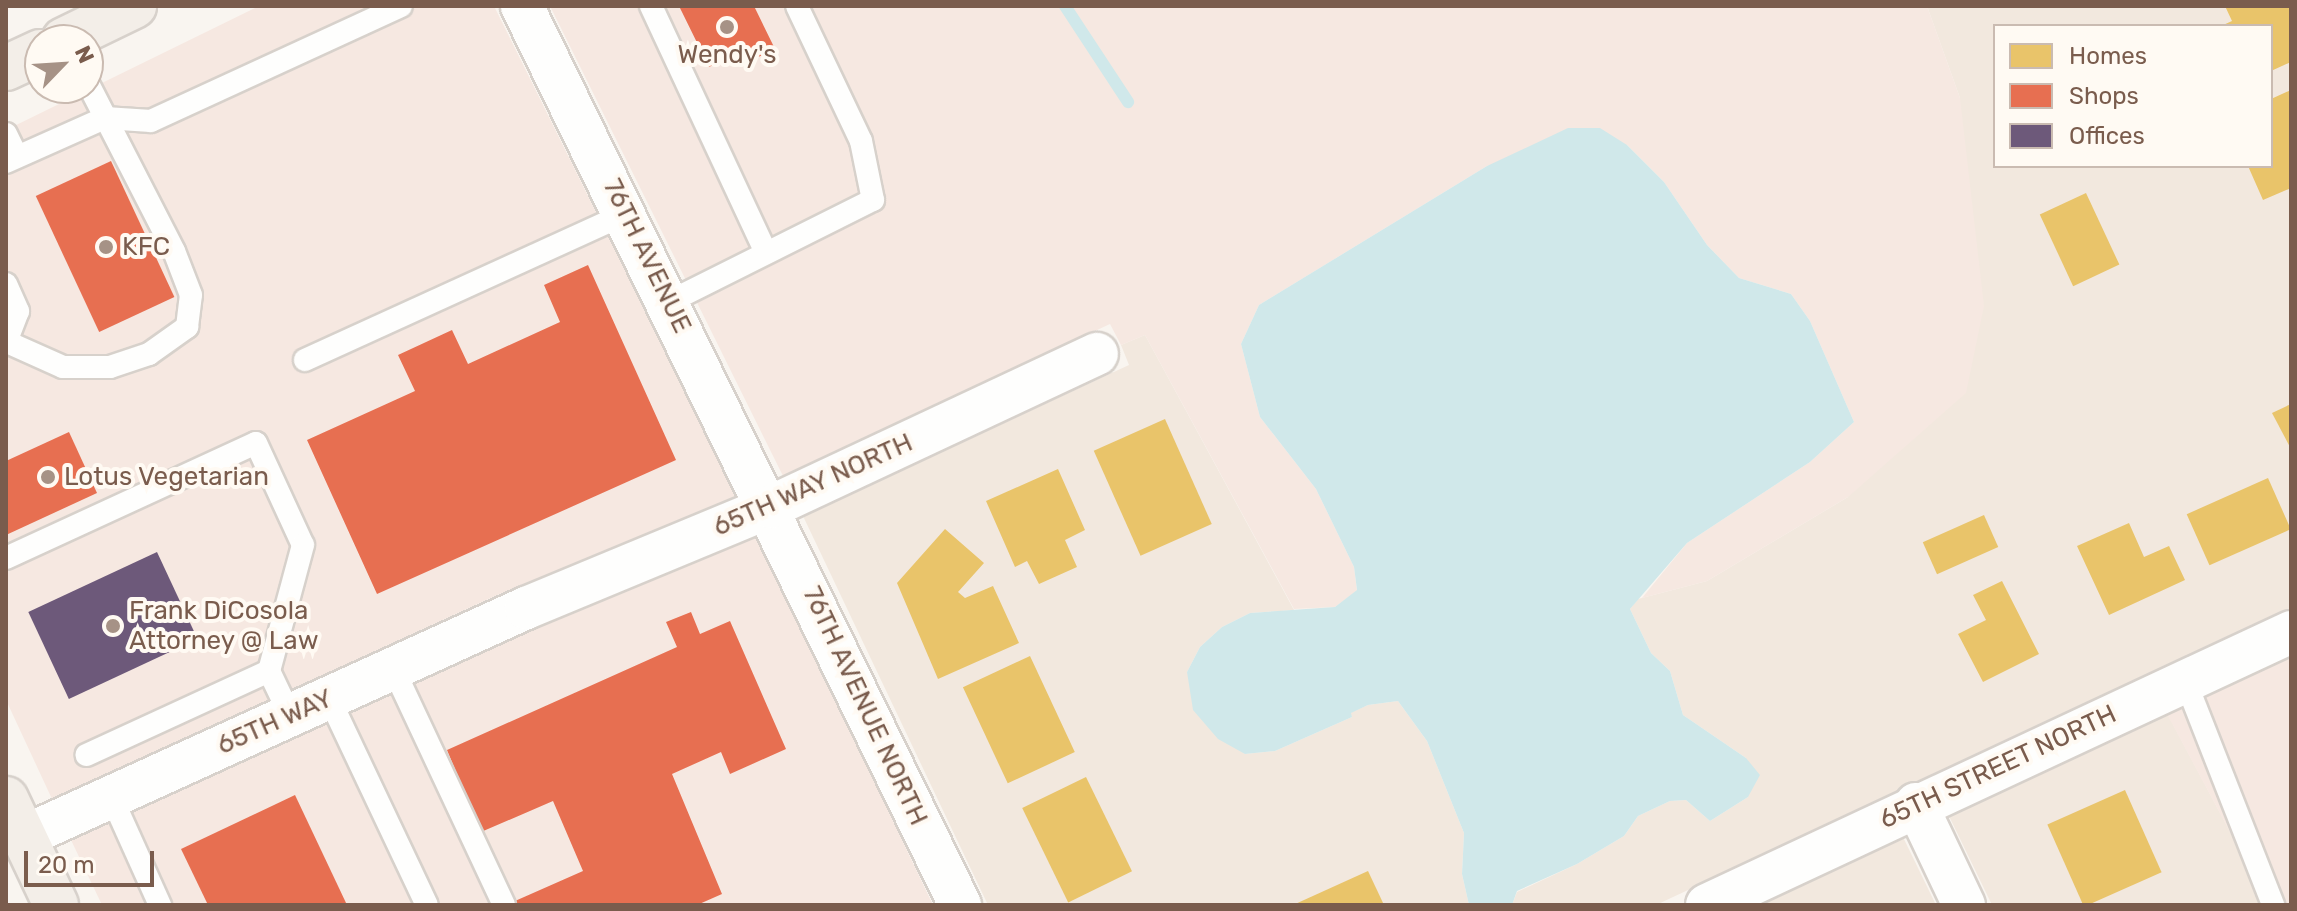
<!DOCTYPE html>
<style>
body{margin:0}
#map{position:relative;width:2297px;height:911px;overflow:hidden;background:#f9f5f0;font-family:Rubik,sans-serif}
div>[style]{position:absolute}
.residential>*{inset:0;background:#f2e8de}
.commercial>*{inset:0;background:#f6e8e1}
.water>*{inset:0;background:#d0e8ea}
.homes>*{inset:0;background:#e9c46a;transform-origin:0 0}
.shops>*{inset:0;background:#e76f51;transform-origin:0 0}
.offices>*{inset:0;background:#6d597a;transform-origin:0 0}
.stream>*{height:12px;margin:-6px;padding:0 6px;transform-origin:6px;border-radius:6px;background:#d0e8ea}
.roads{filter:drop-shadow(2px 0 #d7d1cb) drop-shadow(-2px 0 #d7d1cb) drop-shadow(0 2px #d7d1cb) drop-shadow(0 -2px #d7d1cb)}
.lane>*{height:22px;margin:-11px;padding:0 11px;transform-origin:11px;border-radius:11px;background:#fefefd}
.street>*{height:42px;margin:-21px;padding:0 21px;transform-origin:21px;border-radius:21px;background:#fefefd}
.primary>*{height:44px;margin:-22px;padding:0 22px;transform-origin:22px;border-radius:22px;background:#f3eee8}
.dots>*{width:22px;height:22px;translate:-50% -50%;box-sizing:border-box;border:4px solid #fffaf3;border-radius:50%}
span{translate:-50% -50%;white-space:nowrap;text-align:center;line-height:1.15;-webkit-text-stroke:8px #fffaf3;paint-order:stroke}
.poi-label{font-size:26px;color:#7a5c4d}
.left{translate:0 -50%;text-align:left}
.street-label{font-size:26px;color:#7a5c4d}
.frame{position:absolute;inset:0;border:8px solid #7a5c4d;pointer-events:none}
.legend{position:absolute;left:1993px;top:24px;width:280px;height:144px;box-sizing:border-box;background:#fffaf3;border:2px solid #cabbb1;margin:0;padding:10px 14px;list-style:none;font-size:24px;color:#7a5c4d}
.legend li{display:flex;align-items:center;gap:16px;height:40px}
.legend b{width:40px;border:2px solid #cabbb1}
.north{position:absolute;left:24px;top:24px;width:80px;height:80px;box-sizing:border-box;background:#fffaf3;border:2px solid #cabbb1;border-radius:50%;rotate:65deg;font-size:22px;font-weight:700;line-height:32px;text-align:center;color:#7a5c4d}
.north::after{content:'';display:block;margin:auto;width:28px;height:36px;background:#a69286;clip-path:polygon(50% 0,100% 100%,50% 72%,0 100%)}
.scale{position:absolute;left:24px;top:851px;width:130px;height:36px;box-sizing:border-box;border:4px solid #7a5c4d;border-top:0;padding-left:10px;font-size:24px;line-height:28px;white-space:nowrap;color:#7a5c4d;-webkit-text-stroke:6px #fffaf3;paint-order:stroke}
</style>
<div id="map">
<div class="residential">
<div style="clip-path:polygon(evenodd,1927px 6px,2291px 6px,2291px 608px,1656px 905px,1512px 905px,1517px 892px,1577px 864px,1624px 836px,1638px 816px,1670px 801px,1686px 800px,1710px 821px,1748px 797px,1746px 758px,1683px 715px,1670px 671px,1651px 653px,1630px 609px,1638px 599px,1707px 581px,1848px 497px,1960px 98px,1927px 6px,1995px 26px,2271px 26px,2271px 166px,1995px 166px,1995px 26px)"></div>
<div style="clip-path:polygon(1145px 335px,1294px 610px,1250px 613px,1222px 627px,1200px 647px,1187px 672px,1245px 754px,1275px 751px,1352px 717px,1350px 713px,1368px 705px,1398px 701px,1427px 741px,1464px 833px,1462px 874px,1469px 905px,988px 905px,803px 516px,1129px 365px,1121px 345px)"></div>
<div style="clip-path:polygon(2167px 713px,2269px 905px,1992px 905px,1948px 814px)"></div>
<div style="clip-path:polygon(1902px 835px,1936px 905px,1757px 905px)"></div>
</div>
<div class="commercial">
<div style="clip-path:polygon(259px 6px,494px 6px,737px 497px,495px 596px,52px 799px,6px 700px,6px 130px)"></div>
<div style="clip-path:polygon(550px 6px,1927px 6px,1960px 98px,1984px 306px,1966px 393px,1848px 497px,1707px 581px,1642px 598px,1687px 543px,1810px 462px,1854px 422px,1810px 321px,1791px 294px,1739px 278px,1707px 245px,1664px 182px,1627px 145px,1487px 166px,1259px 305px,1241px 344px,1260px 417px,1316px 489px,1354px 567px,1357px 591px,1335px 607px,1294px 609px,1145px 335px,1121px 345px,1110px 324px,783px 476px)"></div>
<div style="clip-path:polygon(757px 536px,933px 905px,102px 905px,71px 840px,535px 628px)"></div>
<div style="clip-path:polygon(2291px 657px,2291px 905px,2269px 905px,2167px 714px)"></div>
</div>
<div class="water">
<div style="clip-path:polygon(1568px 128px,1600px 128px,1627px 145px,1664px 182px,1707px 245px,1739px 278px,1791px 294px,1810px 321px,1854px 422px,1810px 462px,1687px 543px,1630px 609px,1651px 653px,1670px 671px,1683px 715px,1746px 758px,1760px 775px,1748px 797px,1710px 821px,1686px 800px,1670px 801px,1638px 816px,1624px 836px,1577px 864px,1517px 891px,1512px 905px,1469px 905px,1462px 874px,1464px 833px,1427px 741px,1398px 701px,1368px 705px,1351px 713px,1352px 717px,1275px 751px,1245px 754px,1218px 739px,1193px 710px,1187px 672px,1200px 647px,1222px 627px,1250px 613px,1335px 607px,1357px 590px,1354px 567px,1316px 489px,1260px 417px,1241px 344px,1259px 305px,1487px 166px)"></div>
</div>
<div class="homes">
<div style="clip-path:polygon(2225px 6px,2291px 6px,2291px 62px,2271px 71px,2271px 26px,2221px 26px,2232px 21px)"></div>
<div style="clip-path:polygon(2291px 90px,2291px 188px,2263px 200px,2248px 166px,2271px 166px,2271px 99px)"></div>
<div style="left:2086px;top:193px;width:79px;height:51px;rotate:65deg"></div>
<div style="clip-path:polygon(2291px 404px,2291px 449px,2272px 413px)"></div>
<div style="left:1165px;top:419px;width:115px;height:78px;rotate:66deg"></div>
<div style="clip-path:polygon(1058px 469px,1085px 530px,1065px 540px,1077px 567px,1039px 584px,1027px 561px,1015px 567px,986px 501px)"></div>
<div style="left:2268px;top:478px;width:56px;height:89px;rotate:66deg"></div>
<div style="left:1984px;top:515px;width:35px;height:67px;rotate:66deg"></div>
<div style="clip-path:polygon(2129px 523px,2144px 557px,2169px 546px,2185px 580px,2109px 615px,2077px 546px)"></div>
<div style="clip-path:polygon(945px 529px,984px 563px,958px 592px,965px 598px,993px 586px,1019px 643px,938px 679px,897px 583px)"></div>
<div style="clip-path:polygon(2002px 581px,2039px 654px,1983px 682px,1958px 634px,1986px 620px,1973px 595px)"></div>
<div style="left:1030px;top:656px;width:106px;height:74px;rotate:65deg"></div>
<div style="left:1086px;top:777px;width:105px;height:71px;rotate:64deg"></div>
<div style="left:2125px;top:790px;width:90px;height:85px;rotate:66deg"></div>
<div style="clip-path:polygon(1368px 871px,1384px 905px,1293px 905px)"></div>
</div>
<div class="shops">
<div style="clip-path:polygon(679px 6px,754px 6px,775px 49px,752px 60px,746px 49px,709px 67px)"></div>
<div style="left:111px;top:161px;width:150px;height:83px;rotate:65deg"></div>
<div style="clip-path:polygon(588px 265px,676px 460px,377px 594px,307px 440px,415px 391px,398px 355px,452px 330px,468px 364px,560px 322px,544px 285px)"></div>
<div style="clip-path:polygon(69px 432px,97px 493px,6px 535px,6px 461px)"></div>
<div style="clip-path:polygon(691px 612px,700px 634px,730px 621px,786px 749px,730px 774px,721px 752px,672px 774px,722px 894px,697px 905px,517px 905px,515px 901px,583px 871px,553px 801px,481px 832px,447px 750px,677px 647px,666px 622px)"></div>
<div style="clip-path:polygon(295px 795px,347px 905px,208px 905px,181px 849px)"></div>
</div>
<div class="offices">
<div style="left:157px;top:552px;width:96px;height:142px;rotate:65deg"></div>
</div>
<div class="stream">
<div style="left:1065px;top:6px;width:115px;rotate:56.7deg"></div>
</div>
<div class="roads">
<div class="lane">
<div style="left:651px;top:6px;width:272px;rotate:65deg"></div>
<div style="left:6px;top:134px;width:25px;rotate:64deg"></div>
<div style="left:6px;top:162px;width:108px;rotate:-24deg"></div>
<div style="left:105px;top:118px;width:46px;rotate:3.7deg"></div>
<div style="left:151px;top:121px;width:275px;rotate:-24.7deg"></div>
<div style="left:6px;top:284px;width:30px;rotate:66deg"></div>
<div style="left:18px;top:311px;width:33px;rotate:111deg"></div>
<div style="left:669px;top:302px;width:228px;rotate:-26.6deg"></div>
<div style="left:873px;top:200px;width:60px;rotate:-101.5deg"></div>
<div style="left:861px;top:141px;width:149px;rotate:-115.4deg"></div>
<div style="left:7px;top:342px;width:61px;rotate:24.1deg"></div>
<div style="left:63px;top:367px;width:47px"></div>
<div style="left:110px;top:367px;width:41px;rotate:-18.4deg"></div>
<div style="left:149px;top:354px;width:47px;rotate:-35.4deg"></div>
<div style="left:187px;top:327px;width:32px;rotate:-83deg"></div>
<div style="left:191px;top:295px;width:47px;rotate:-111.1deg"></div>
<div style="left:174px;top:251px;width:188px;rotate:-117.2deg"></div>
<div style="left:305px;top:360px;width:353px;rotate:-24.5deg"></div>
<div style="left:6px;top:558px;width:275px;rotate:-24.7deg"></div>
<div style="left:256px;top:443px;width:112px;rotate:65.3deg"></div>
<div style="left:303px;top:545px;width:131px;rotate:105.1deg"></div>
<div style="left:269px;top:671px;width:201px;rotate:155.3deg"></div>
<div style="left:393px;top:668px;width:262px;rotate:64.9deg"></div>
<div style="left:269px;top:671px;width:49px;rotate:64.5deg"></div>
<div style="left:2185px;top:680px;width:242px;rotate:68.6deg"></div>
<div style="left:329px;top:698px;width:229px;rotate:64.7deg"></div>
<div style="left:111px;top:796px;width:120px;rotate:65.8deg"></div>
</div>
<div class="street">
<div style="left:522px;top:6px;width:1000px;rotate:64.02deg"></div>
<div style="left:1916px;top:804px;width:112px;rotate:64.6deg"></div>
<div style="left:23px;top:837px;width:553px;rotate:-24.48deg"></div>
<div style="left:526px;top:608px;width:264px;rotate:-22.5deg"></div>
<div style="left:770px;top:507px;width:361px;rotate:-25.1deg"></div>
<div style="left:1707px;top:905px;width:645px;rotate:-25.05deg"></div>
</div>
<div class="primary">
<div style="left:64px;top:40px;width:78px;rotate:-25.9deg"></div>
<div style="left:6px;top:68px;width:38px;rotate:-25deg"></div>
<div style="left:6px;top:799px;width:117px;rotate:64.7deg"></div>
</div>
</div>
<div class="dots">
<div style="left:727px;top:27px;background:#a69286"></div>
<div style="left:106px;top:247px;background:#a69286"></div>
<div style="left:48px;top:477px;background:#a69286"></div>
<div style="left:113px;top:626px;background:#a69286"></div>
</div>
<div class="poi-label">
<span style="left:727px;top:55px">Wendy's</span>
<span class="left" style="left:122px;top:247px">KFC</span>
<span class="left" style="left:64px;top:477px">Lotus Vegetarian</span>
<span class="left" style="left:129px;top:626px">Frank DiCosola<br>Attorney @ Law</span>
</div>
<div class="street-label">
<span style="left:647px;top:256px;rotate:64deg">76TH AVENUE</span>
<span style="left:813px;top:485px;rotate:-24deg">65TH WAY NORTH</span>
<span style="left:865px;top:706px;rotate:65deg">76TH AVENUE NORTH</span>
<span style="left:275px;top:722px;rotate:-24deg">65TH WAY</span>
<span style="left:1998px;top:767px;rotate:-25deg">65TH STREET NORTH</span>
</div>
<div class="frame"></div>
<ul class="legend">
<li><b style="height:22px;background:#e9c46a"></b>Homes</li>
<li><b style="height:22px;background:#e76f51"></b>Shops</li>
<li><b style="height:22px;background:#6d597a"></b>Offices</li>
</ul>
<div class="north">N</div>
<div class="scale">20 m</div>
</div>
